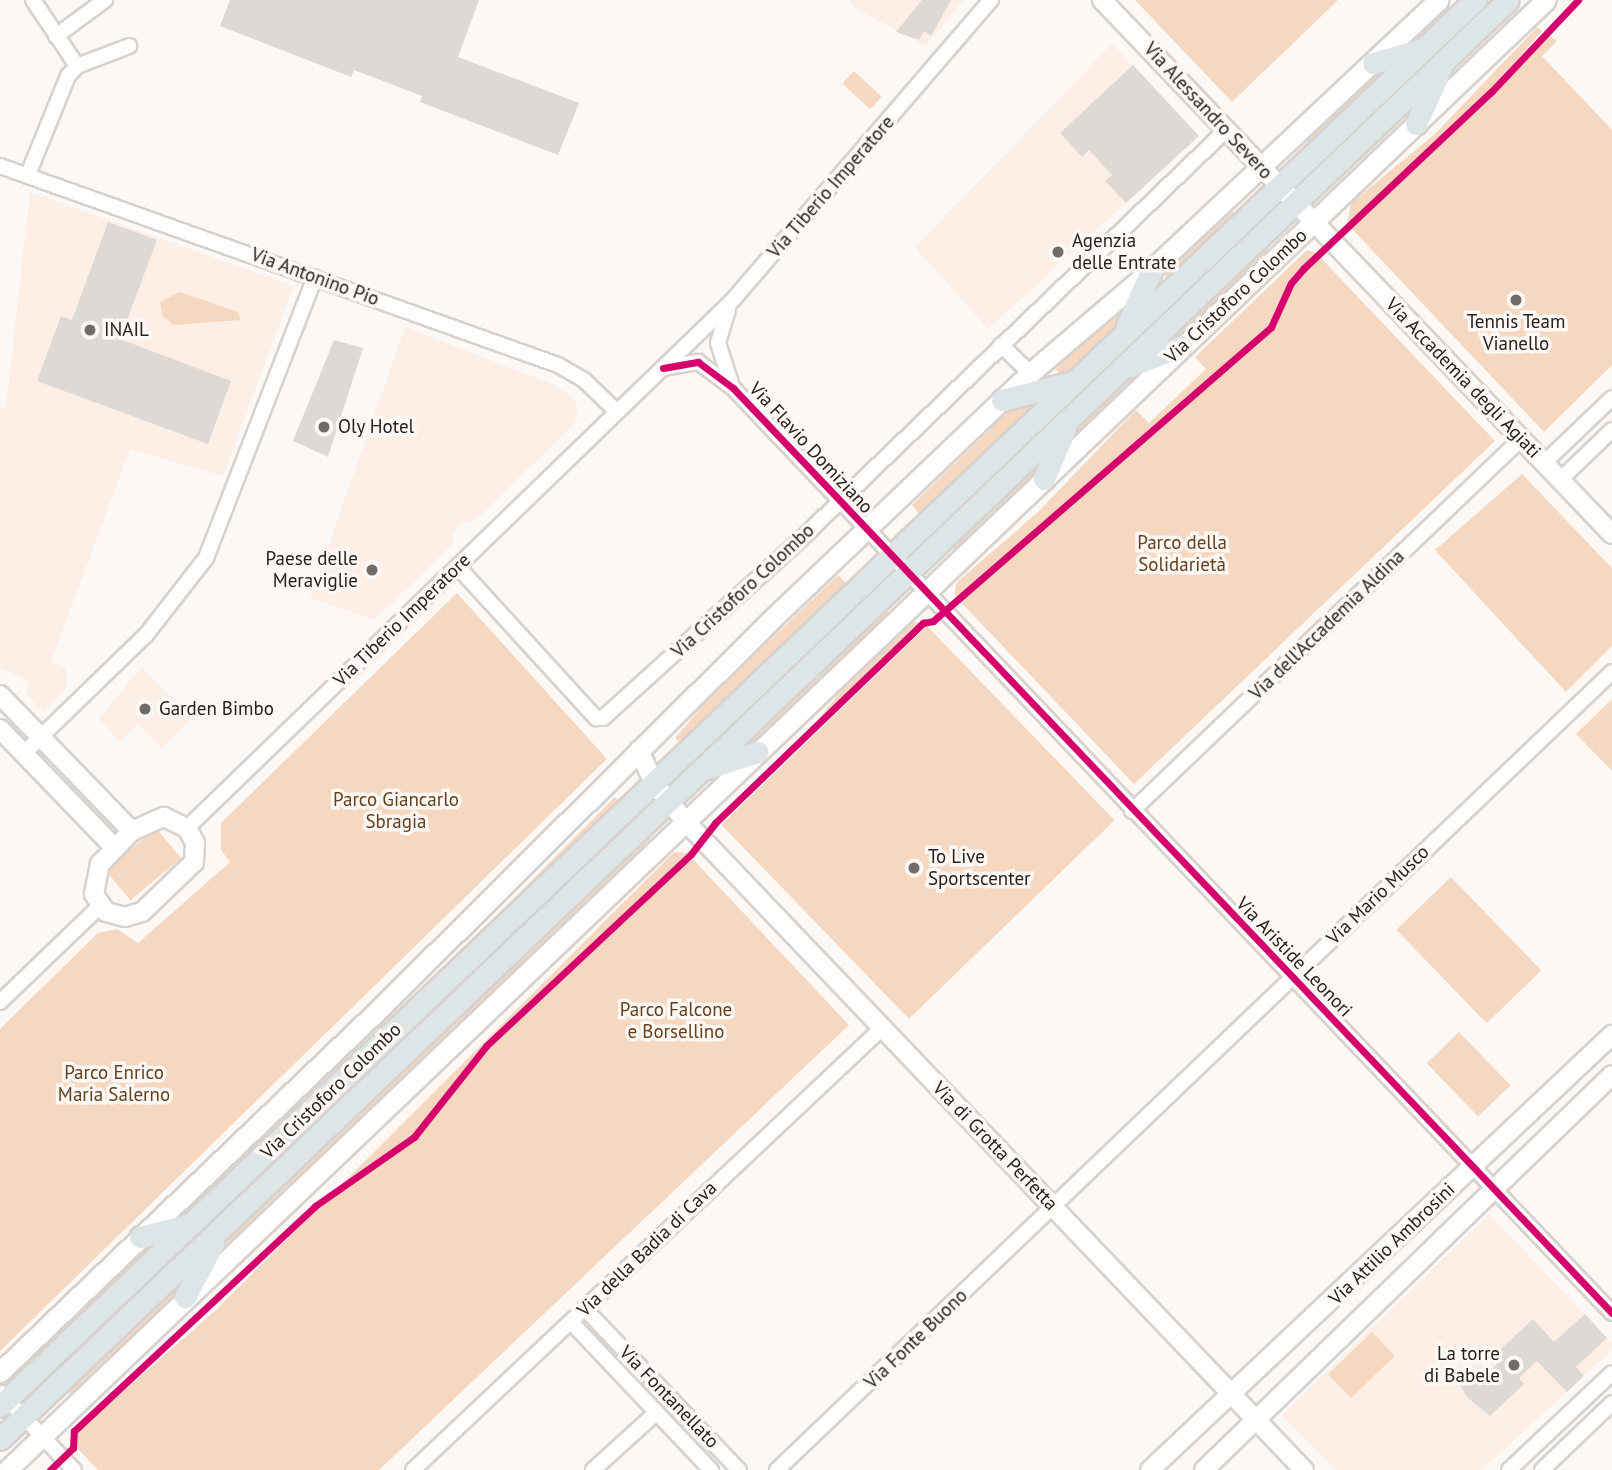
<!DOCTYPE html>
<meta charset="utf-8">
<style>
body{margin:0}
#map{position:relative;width:1612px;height:1470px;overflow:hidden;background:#fbf8f6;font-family:"PT Sans",sans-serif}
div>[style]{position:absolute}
.built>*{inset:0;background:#fdefe5}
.green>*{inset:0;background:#f6d8c0;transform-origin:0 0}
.building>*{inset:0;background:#ded9d5}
.roads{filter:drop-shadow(2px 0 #d7d2ce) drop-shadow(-2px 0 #d7d2ce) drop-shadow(0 2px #d7d2ce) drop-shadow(0 -2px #d7d2ce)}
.minor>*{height:14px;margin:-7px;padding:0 7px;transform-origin:7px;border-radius:7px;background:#fefefe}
.tertiary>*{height:18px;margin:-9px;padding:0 9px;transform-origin:9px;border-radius:9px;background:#fefefe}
.secondary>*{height:19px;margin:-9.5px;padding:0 9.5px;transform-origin:9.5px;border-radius:9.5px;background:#fefefe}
.primary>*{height:21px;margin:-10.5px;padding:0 10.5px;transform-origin:10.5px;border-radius:10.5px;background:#dee5e7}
.cycleway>*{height:7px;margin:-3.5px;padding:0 3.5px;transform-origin:3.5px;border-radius:3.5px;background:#d6006c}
.dots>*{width:19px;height:19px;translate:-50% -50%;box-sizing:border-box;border:4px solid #fcf8f5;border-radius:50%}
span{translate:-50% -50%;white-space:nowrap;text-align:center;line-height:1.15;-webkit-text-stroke:7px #fcf8f5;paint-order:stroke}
.street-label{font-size:19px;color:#28211b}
.poi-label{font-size:19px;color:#28211b}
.left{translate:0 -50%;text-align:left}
.right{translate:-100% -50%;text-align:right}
.park-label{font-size:19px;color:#653e1a}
</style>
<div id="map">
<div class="built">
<div style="clip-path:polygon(849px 0,963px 0,926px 46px,853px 7px)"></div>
<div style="clip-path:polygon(1112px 44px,1199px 136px,988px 329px,915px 247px)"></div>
<div style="clip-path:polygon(30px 192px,294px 286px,223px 476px,130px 449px,51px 662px,66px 667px,66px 689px,43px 712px,25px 692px,30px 681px,0 668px,0 408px,6px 408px)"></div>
<div style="clip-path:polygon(405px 327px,552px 384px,575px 399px,578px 410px,574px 424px,473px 522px,462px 522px,453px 532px,453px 543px,375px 620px,310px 598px)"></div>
<div style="clip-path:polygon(141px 668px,192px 718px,162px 749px,137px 724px,120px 742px,99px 718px)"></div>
<div style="clip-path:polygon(1489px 1214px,1612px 1343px,1612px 1350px,1481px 1470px,1336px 1470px,1282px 1415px)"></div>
</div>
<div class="green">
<div style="clip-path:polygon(1135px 0,1338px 0,1232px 102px)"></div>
<div style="clip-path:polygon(1537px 27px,1542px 31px,1497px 83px,1347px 225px,1351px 203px,1435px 134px)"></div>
<div style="clip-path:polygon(1547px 34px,1557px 41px,1542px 56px,1612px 130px,1612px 365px,1544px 432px,1351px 228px,1497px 90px)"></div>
<div style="clip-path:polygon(1393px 63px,1309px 143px,1305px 138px,1377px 70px)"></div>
<div style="left:854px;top:71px;width:38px;height:17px;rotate:43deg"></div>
<div style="left:1230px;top:209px;width:7px;height:93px;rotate:45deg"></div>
<div style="clip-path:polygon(1266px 247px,1271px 252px,1182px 340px,1159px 350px)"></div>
<div style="clip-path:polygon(1307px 250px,1316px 253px,1495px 441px,1134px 784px,955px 596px,956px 583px,1038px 512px,1136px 410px,1149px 423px,1206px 369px,1195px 357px)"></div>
<div style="clip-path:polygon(180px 292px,238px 312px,241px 320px,173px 325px,162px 315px,160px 302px)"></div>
<div style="clip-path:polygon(1136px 297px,1123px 322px,1062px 377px,1054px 367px)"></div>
<div style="clip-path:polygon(1158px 360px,1062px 451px,1072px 430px,1139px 368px)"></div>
<div style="clip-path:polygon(1045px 396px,919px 514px,912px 505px,1012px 408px)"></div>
<div style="clip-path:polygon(1052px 453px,1041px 471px,956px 552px,952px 547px)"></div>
<div style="clip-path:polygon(1522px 474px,1612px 568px,1612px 646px,1566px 692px,1435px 550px)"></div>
<div style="clip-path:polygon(838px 575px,847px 584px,680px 743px,675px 738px,707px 700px)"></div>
<div style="clip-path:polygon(457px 593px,607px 759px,0 1351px,0 1029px,98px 933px,117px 929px,138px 943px,230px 862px,221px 850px,221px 823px)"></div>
<div style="clip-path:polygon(885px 609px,890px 615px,752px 747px,734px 755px)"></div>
<div style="clip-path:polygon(913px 622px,918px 623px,815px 724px,840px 692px)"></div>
<div style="left:927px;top:626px;width:270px;height:286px;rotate:46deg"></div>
<div style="clip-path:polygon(1612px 699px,1612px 771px,1576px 734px)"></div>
<div style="left:615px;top:797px;width:7px;height:621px;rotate:45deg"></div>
<div style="left:156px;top:828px;width:39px;height:66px;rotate:50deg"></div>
<div style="clip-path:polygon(648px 836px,653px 842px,204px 1270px,214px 1251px)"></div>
<div style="clip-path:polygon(674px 852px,687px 853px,849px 1025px,379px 1470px,98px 1470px,77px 1448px,78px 1431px,216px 1310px)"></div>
<div style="left:1451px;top:877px;width:130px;height:76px;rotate:46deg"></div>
<div style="left:1459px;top:1032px;width:74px;height:45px;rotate:46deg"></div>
<div style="left:162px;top:1238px;width:178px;height:21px;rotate:136deg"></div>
<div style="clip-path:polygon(193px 1272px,179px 1296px,72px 1395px,68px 1391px)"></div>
<div style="left:1372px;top:1332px;width:33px;height:61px;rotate:46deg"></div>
</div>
<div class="building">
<div style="clip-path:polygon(230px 0,479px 0,458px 57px,579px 103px,558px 155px,420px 102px,422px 96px,354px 70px,351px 77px,220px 26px)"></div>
<div style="clip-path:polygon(922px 0,951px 0,931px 36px,924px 31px,919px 40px,896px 32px)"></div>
<div style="clip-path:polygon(1133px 65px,1199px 136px,1126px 203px,1105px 181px,1112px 175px,1089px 150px,1082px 157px,1060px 133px)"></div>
<div style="clip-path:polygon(108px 222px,157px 240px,120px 339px,231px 381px,208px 444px,37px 381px,61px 316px,72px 320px)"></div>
<div style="clip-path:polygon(334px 340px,363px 348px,328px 457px,293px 441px)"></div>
<div style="clip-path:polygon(1585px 1314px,1607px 1338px,1576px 1367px,1584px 1376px,1567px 1392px,1537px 1361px,1519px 1378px,1524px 1384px,1490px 1416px,1467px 1397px,1459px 1383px,1472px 1372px,1479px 1380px,1497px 1364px,1491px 1358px,1533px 1319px,1554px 1342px)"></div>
</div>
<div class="roads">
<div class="minor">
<div style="left:33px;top:0;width:79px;rotate:56.3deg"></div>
<div style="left:56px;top:36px;width:61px;rotate:-36.3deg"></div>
<div style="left:0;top:166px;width:592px;rotate:19.63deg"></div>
<div style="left:558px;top:365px;width:30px;rotate:30deg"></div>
<div style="left:584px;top:380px;width:45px;rotate:44.1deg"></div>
<div style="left:29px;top:172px;width:104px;rotate:-67.9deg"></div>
<div style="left:68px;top:76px;width:13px;rotate:-48deg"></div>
<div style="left:77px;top:66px;width:56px;rotate:-21deg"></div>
<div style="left:728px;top:310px;width:34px;rotate:107deg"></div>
<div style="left:718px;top:343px;width:42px;rotate:72deg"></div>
<div style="left:1001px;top:345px;width:40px;rotate:44deg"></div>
<div style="left:663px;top:368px;width:36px;rotate:-10deg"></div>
<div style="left:698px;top:362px;width:44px;rotate:36.6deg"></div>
<div style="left:733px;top:388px;width:1276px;rotate:46.46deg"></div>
<div style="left:1544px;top:463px;width:94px;rotate:-43.7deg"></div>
<div style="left:1560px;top:480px;width:72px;rotate:-43.9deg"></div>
<div style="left:458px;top:567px;width:205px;rotate:47.6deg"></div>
<div style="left:596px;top:718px;width:7px"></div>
<div style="left:603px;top:718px;width:267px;rotate:-42.1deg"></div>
<div style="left:801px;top:539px;width:590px;rotate:-43.9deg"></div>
<div style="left:23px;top:754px;width:171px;rotate:-44.1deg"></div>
<div style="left:146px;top:635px;width:98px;rotate:-52.1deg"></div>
<div style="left:206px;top:558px;width:301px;rotate:-68.8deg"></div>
<div style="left:1132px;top:811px;width:538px;rotate:-43.72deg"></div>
<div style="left:187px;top:828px;width:758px;rotate:-44.04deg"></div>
<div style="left:732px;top:301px;width:397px;rotate:-49.3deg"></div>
<div style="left:0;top:1002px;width:137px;rotate:-43.8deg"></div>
<div style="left:585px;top:1309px;width:223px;rotate:46.3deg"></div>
<div style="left:571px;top:1322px;width:204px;rotate:46.6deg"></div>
<div style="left:1px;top:1393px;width:106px;rotate:46.5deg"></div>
<div style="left:413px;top:1470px;width:644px;rotate:-43.3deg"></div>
<div style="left:593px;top:1470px;width:86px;rotate:-42.2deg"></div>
<div style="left:777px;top:1470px;width:1155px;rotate:-43.7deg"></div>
<div style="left:1509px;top:1470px;width:141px;rotate:-43.3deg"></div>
<div style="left:1542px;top:1470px;width:97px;rotate:-43.7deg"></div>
</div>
<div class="tertiary">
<div style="left:1102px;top:0;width:738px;rotate:46.32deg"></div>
<div style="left:0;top:695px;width:190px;rotate:45.9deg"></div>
<div style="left:0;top:729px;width:164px;rotate:46deg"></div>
<div style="left:639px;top:750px;width:36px;rotate:66deg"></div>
<div style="left:654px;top:783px;width:49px;rotate:50.8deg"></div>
<div style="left:685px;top:821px;width:897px;rotate:46.36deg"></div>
<div style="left:164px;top:817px;width:25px;rotate:26deg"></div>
<div style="left:187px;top:828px;width:17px;rotate:62deg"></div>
<div style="left:195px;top:843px;width:19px;rotate:93deg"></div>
<div style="left:194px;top:862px;width:72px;rotate:136.1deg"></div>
<div style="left:142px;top:912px;width:18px;rotate:164deg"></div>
<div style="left:125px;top:917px;width:20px;rotate:-165deg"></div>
<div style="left:106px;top:912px;width:22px;rotate:-124deg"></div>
<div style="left:94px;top:894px;width:31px;rotate:-79deg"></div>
<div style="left:100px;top:864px;width:46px;rotate:-45.9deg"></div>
<div style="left:132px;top:831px;width:35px;rotate:-24deg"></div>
<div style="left:1150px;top:1470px;width:635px;rotate:-43.28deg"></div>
<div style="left:1204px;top:1470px;width:568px;rotate:-44.07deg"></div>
</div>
<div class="secondary">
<div style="left:0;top:1372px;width:523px;rotate:-43.76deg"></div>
<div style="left:378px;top:1010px;width:559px;rotate:-44.78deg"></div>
<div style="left:775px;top:616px;width:352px;rotate:-43.6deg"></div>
<div style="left:1030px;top:373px;width:160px;rotate:-40.4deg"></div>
<div style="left:1152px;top:269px;width:393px;rotate:-43.2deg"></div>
<div style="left:7px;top:1470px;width:2128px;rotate:-43.69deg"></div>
</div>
<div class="primary">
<div style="left:1373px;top:63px;width:48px;rotate:-15.8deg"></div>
<div style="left:1416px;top:124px;width:61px;rotate:-65.9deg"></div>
<div style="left:1127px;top:325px;width:61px;rotate:-65.9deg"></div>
<div style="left:1130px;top:366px;width:56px;rotate:-21deg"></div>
<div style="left:1002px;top:400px;width:72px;rotate:-14.4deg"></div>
<div style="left:1044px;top:479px;width:54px;rotate:-67.2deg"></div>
<div style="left:707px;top:768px;width:53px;rotate:-17.4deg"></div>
<div style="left:140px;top:1237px;width:49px;rotate:-14.3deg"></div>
<div style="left:185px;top:1297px;width:60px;rotate:-62.2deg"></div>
<div style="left:0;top:1406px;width:2038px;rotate:-43.63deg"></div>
<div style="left:0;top:1439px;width:2084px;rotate:-43.66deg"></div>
</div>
</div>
<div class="cycleway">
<div style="left:663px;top:368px;width:36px;rotate:-10deg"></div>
<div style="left:698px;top:362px;width:44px;rotate:36.6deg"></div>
<div style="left:733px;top:388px;width:1276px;rotate:46.46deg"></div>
<div style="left:50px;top:1470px;width:32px;rotate:-44deg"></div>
<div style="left:73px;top:1448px;width:17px;rotate:-87deg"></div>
<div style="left:74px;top:1431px;width:330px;rotate:-43deg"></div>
<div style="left:315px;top:1206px;width:121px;rotate:-34.9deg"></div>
<div style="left:414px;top:1137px;width:116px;rotate:-51.6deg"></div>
<div style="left:486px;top:1046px;width:281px;rotate:-43.1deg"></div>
<div style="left:691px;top:854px;width:39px;rotate:-52deg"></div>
<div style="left:715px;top:823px;width:289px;rotate:-43.9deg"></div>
<div style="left:923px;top:623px;width:10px;rotate:-11deg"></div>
<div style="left:933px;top:621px;width:448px;rotate:-41deg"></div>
<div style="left:1271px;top:327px;width:48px;rotate:-65.6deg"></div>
<div style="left:1291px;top:283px;width:20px;rotate:-49deg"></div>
<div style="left:1304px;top:268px;width:257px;rotate:-43.3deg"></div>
<div style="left:1491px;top:92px;width:127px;rotate:-46.6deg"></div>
</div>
<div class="dots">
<div style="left:1058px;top:252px;background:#726c68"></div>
<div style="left:1516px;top:300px;background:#726c68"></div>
<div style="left:90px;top:330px;background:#726c68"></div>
<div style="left:324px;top:427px;background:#726c68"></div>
<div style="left:372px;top:570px;background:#726c68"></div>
<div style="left:145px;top:709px;background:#726c68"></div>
<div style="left:914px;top:868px;background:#726c68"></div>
<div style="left:1514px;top:1365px;background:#726c68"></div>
</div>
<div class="street-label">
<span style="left:1208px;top:111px;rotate:47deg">Via Alessandro Severo</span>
<span style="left:831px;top:187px;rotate:-49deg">Via Tiberio Imperatore</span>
<span style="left:315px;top:277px;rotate:20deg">Via Antonino Pio</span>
<span style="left:1236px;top:296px;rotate:-43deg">Via Cristoforo Colombo</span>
<span style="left:1463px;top:378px;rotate:46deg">Via Accademia degli Agiati</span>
<span style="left:811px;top:448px;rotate:47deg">Via Flavio Domiziano</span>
<span style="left:743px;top:591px;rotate:-43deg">Via Cristoforo Colombo</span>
<span style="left:402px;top:620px;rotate:-44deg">Via Tiberio Imperatore</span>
<span style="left:1327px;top:625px;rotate:-44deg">Via dell'Accademia Aldina</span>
<span style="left:1378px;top:895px;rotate:-44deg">Via Mario Musco</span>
<span style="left:1294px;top:957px;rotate:46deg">Via Aristide Leonori</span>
<span style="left:331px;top:1091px;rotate:-44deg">Via Cristoforo Colombo</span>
<span style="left:995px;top:1146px;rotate:46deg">Via di Grotta Perfetta</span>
<span style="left:1392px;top:1244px;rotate:-44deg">Via Attilio Ambrosini</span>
<span style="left:647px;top:1249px;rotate:-44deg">Via della Badia di Cava</span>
<span style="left:916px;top:1339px;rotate:-44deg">Via Fonte Buono</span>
<span style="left:669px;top:1397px;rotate:46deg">Via Fontanellato</span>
</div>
<div class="poi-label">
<span class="left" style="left:1072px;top:252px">Agenzia<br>delle Entrate</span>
<span style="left:1516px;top:333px">Tennis Team<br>Vianello</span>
<span class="left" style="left:104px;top:330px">INAIL</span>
<span class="left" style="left:338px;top:427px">Oly Hotel</span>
<span class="right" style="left:358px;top:570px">Paese delle<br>Meraviglie</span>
<span class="left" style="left:159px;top:709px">Garden Bimbo</span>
<span class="left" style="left:928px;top:868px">To Live<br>Sportscenter</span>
<span class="right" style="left:1500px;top:1365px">La torre<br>di Babele</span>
</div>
<div class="park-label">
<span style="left:1182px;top:554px">Parco della<br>Solidarietà</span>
<span style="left:396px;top:811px">Parco Giancarlo<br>Sbragia</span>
<span style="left:676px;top:1021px">Parco Falcone<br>e Borsellino</span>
<span style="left:114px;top:1084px">Parco Enrico<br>Maria Salerno</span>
</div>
</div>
